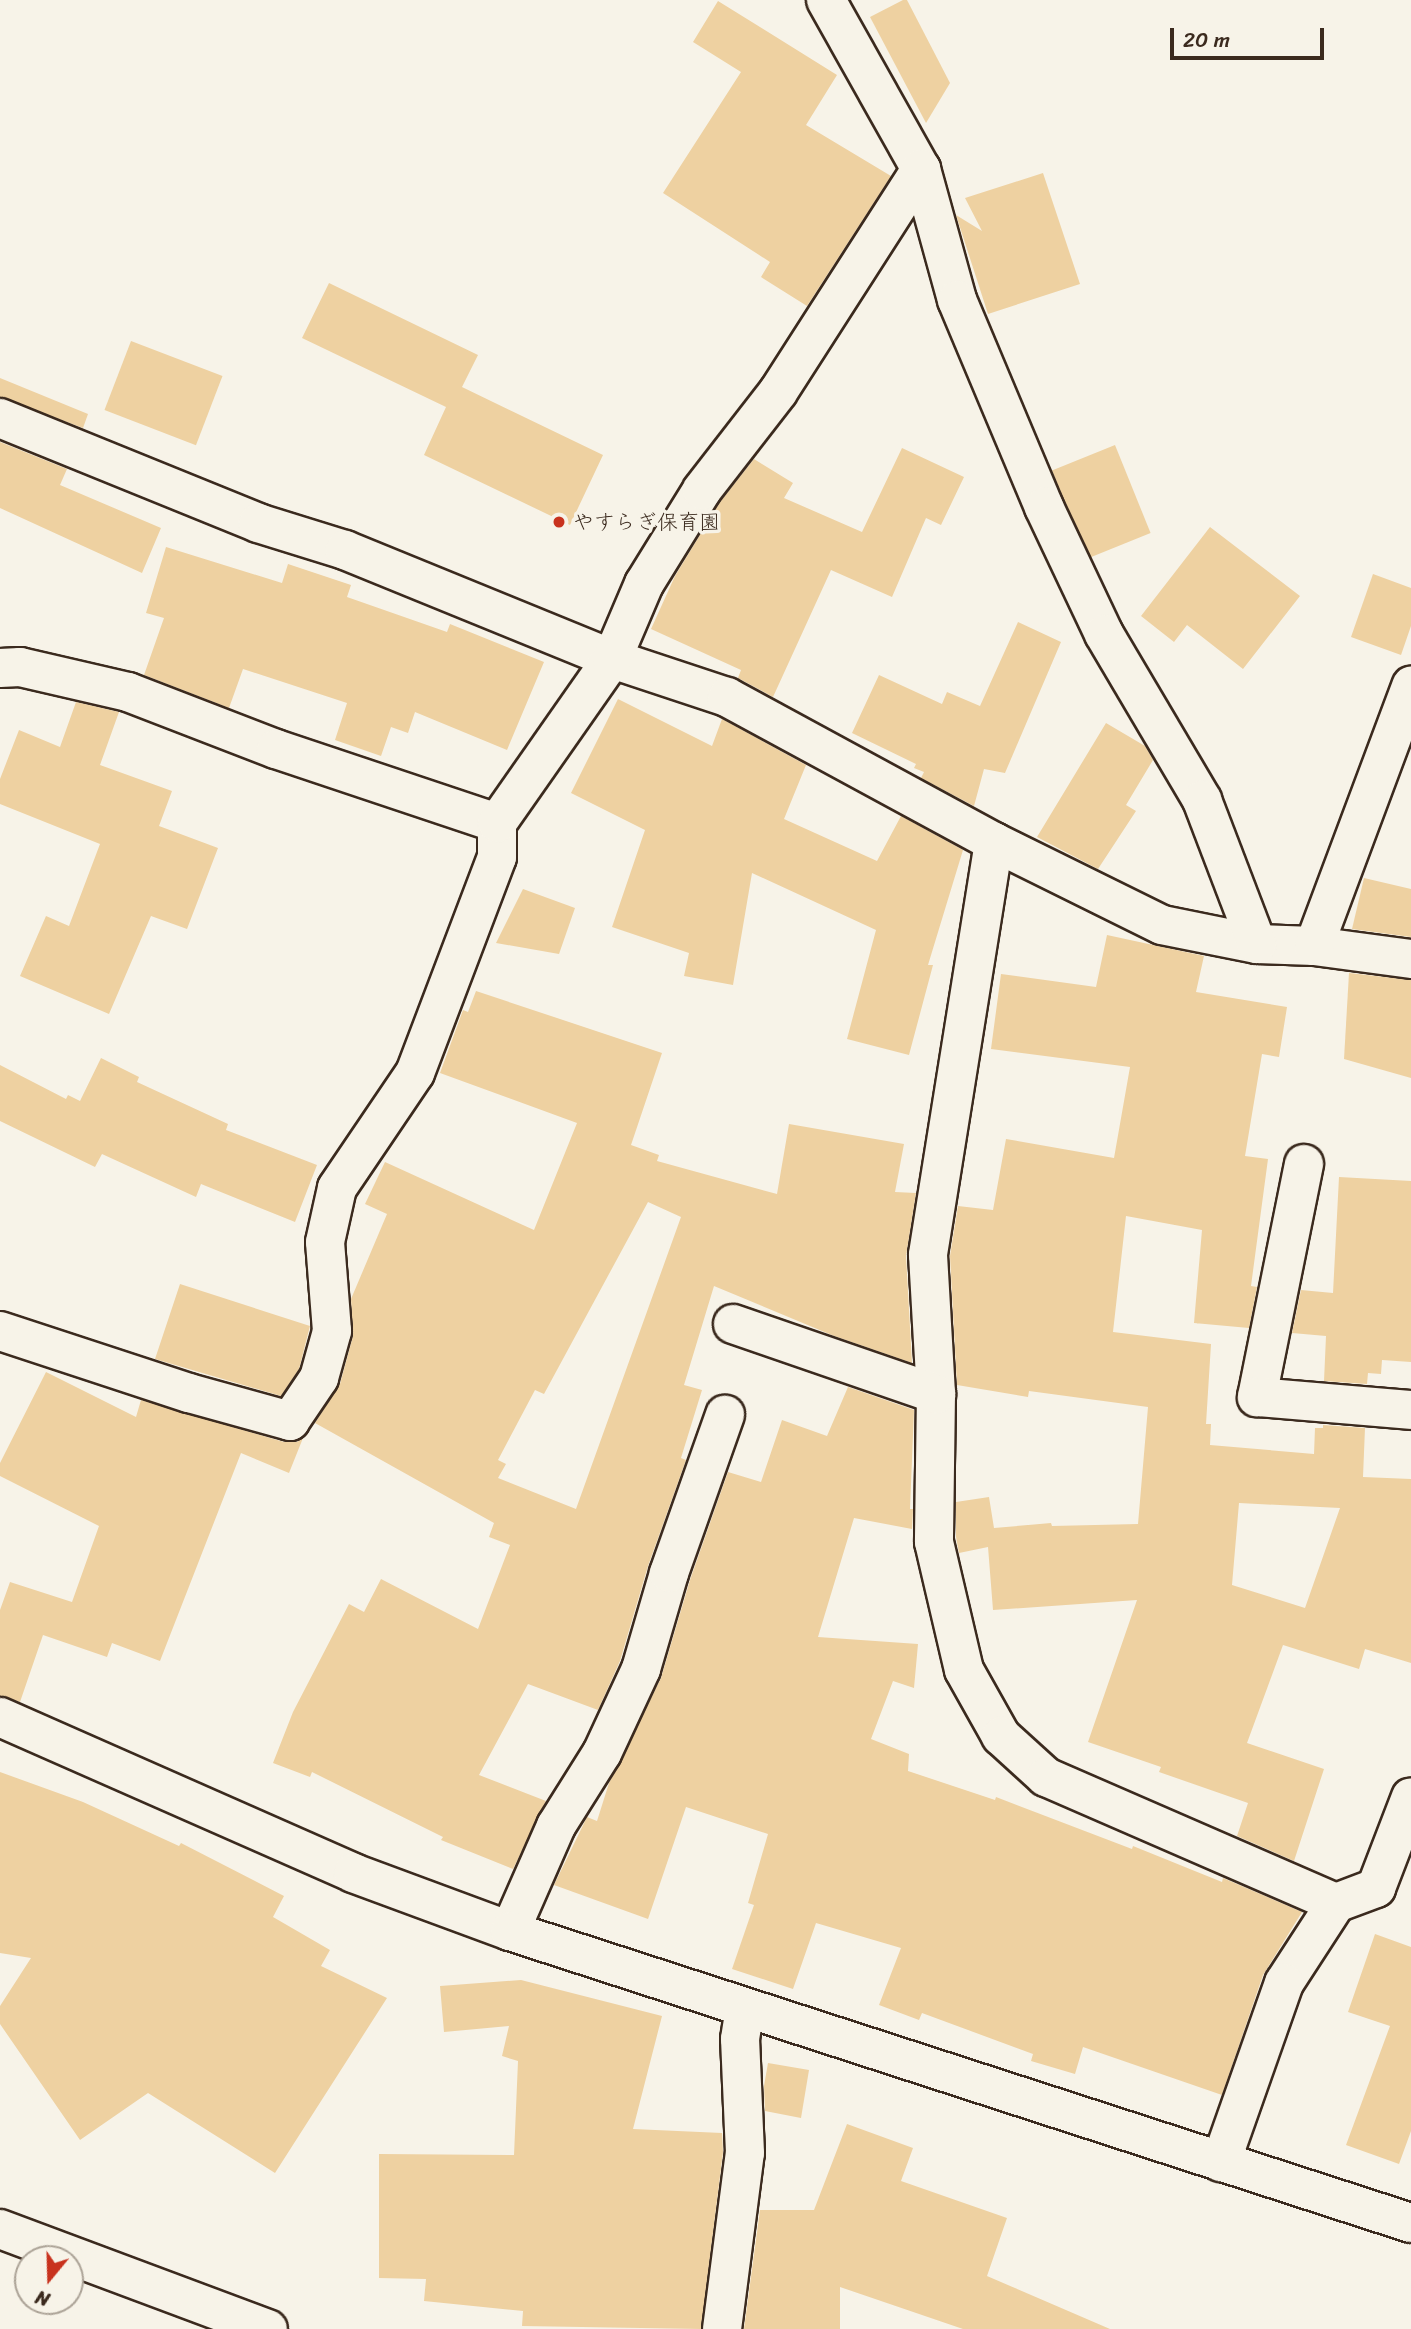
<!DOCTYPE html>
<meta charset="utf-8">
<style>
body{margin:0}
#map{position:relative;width:1411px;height:2329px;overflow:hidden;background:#f7f3e8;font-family:Sriracha,"Klee One",sans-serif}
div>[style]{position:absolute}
.building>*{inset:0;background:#eed1a1;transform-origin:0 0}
.roads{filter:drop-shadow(2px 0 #3b2a1e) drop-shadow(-2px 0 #3b2a1e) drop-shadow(0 2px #3b2a1e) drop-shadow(0 -2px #3b2a1e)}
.minor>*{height:38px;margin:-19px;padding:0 19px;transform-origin:19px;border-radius:19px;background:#f7f3e8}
.tertiary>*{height:38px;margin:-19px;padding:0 19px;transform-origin:19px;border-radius:19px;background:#f7f3e8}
.dots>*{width:19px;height:19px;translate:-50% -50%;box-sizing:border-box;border:4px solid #f7f3e8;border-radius:50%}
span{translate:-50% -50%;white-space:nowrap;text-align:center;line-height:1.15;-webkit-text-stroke:7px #f7f3e8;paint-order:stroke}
.poi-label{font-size:21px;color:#3b2a1e}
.left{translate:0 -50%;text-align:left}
.north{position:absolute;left:14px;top:2245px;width:70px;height:70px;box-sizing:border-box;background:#f7f3e8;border:2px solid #aca397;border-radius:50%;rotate:199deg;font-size:19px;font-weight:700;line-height:28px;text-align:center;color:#3b2a1e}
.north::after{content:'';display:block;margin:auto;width:24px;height:32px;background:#c8321e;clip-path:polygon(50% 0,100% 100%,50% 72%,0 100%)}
.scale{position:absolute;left:1170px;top:28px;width:154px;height:32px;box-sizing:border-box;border:4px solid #3b2a1e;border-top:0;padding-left:9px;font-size:21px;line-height:24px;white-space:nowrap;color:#3b2a1e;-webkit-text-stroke:5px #f7f3e8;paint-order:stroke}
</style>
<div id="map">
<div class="building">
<div style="clip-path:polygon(903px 0,907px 0,950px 83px,926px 123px,870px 17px)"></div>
<div style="clip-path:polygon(718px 1px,837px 75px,806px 125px,891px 176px,807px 306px,761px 277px,770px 262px,663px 193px,741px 72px,693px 42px)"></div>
<div style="clip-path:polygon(1043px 173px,1080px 284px,988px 314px,956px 215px,982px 231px,965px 198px)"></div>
<div style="clip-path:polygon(329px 283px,478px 355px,462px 387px,603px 455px,570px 525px,424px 455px,446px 407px,302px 338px)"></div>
<div style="left:131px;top:341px;width:98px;height:74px;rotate:21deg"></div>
<div style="clip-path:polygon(0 378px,88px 414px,83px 428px,0 397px)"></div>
<div style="clip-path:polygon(0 442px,67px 469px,60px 485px,161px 528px,142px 573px,0 508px)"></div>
<div style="left:1115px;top:445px;width:95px;height:68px;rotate:68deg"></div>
<div style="clip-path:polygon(902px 448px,964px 477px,941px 525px,926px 518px,892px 597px,831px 570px,773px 697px,738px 678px,741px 670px,651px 629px,675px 576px,720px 502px,754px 459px,793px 483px,784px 498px,862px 532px)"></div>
<div style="clip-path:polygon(1210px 527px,1300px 596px,1243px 669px,1187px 625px,1174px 642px,1141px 616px)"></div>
<div style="clip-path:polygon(166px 547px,282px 583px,288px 564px,351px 585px,347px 597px,447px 632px,450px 624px,544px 662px,507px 750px,415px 712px,408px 733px,391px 727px,381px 756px,335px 740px,347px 703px,243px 669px,229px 708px,144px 675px,164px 618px,146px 613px)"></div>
<div style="clip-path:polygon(1373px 574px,1411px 588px,1411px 626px,1401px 655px,1351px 637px)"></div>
<div style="clip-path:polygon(1018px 622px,1061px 642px,1005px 773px,984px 769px,974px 806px,921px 778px,924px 772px,914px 768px,916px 764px,852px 733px,879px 675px,942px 704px,947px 692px,980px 706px)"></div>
<div style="clip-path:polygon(618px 699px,712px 746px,722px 719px,806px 765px,784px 819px,877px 861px,901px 816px,963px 850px,928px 965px,933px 965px,909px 1055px,847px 1039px,876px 930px,752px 873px,733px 985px,684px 976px,689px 953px,612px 927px,645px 830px,571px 793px)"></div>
<div style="clip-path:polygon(76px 702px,119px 712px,100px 765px,172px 791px,159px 826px,218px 848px,187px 929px,151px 916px,109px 1014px,20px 976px,46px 916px,69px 926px,100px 844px,0 804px,0 779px,19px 730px,60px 747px)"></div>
<div style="clip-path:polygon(1106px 723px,1145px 746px,1153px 760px,1126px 805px,1136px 811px,1098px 869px,1037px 837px)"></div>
<div style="clip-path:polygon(1364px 878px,1411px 889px,1411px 937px,1352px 929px)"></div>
<div style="clip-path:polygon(523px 889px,575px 908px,559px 954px,496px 943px)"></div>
<div style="clip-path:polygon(evenodd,1107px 935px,1204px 956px,1196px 992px,1287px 1007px,1279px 1057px,1262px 1054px,1245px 1156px,1268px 1159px,1251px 1286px,1257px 1287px,1249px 1328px,1194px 1323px,1202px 1230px,1126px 1216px,1113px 1332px,1211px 1344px,1206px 1424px,1211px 1424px,1210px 1445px,1314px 1454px,1315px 1428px,1323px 1428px,1323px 1425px,1365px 1428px,1363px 1477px,1411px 1479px,1411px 1663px,1365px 1649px,1359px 1669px,1283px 1645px,1247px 1743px,1324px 1769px,1294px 1861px,1237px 1836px,1248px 1803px,1159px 1772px,1161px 1767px,1088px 1742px,1137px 1600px,993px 1610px,988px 1547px,959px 1553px,956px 1537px,956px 1502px,989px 1497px,994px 1528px,1051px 1523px,1052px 1526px,1138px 1524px,1148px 1407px,1029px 1391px,1028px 1397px,957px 1385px,950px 1256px,958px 1206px,993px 1210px,1006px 1139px,1114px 1158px,1130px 1067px,991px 1049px,1001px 974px,1096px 987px,1107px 935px,1239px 1503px,1340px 1508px,1305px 1608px,1232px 1585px,1239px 1503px)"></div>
<div style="clip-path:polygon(1349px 973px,1411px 980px,1411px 1078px,1344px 1059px)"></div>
<div style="clip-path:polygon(evenodd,476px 991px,662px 1053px,631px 1145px,659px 1155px,657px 1161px,777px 1194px,789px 1124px,904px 1144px,895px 1192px,916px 1193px,906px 1256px,912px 1363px,834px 1336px,714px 1286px,684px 1385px,702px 1390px,681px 1458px,686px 1460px,648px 1566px,620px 1661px,598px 1710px,528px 1684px,479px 1775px,546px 1801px,513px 1869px,441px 1840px,443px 1837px,312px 1772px,310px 1777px,273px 1763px,293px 1712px,349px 1604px,364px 1612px,381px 1579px,478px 1629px,510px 1545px,489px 1537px,494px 1523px,315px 1423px,340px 1384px,353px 1336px,351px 1299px,387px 1214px,365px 1204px,385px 1162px,534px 1230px,577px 1123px,440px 1073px,463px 1010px,468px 1012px,476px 991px,648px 1202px,681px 1217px,576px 1509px,498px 1478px,506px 1464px,498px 1460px,535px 1390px,544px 1394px,648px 1202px)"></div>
<div style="clip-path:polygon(101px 1058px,139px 1077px,137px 1082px,228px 1124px,226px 1130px,317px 1165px,295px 1222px,201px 1184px,196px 1197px,102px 1154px,95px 1167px,0 1121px,0 1065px,66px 1099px,68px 1095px,80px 1101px)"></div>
<div style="clip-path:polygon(1339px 1177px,1411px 1181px,1411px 1362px,1382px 1360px,1381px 1374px,1368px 1373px,1367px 1384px,1324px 1381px,1326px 1336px,1292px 1333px,1301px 1290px,1333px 1293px)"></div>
<div style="clip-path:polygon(180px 1284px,310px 1326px,299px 1369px,281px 1396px,155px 1359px)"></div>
<div style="clip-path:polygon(46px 1372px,136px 1417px,141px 1400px,284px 1442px,297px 1442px,303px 1438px,289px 1473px,241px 1453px,160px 1661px,112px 1643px,107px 1657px,43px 1635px,20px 1702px,0 1696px,0 1610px,10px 1582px,72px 1602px,99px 1526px,0 1476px,0 1463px)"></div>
<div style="clip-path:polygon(848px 1387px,914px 1410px,910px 1509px,913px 1509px,912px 1529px,854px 1518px,818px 1637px,918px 1644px,914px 1688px,893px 1681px,871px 1739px,909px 1754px,908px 1771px,995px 1800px,996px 1797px,1132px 1849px,1133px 1846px,1222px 1882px,1223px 1878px,1302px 1912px,1263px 1975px,1222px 2095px,1083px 2047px,1075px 2074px,1031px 2061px,1033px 2054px,922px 2013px,919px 2020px,879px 2005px,901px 1948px,816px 1923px,793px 1989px,732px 1969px,754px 1905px,748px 1903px,768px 1834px,686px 1807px,648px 1919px,554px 1885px,587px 1817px,597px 1821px,609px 1783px,661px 1678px,690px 1580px,728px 1472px,761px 1482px,782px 1420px,827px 1436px)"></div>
<div style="clip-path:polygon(0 1772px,83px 1802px,179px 1846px,181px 1843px,284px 1896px,273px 1917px,330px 1950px,321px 1966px,387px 1998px,275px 2173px,148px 2093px,80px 2140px,0 2024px,0 2006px,31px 1958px,0 1953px)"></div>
<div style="clip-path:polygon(1375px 1934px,1411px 1947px,1411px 2131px,1399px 2164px,1346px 2145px,1390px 2026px,1348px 2012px)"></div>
<div style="clip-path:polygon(521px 1980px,662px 2016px,633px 2129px,722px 2133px,723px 2152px,701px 2329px,522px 2326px,523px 2311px,424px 2301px,426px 2279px,379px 2278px,379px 2154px,514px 2155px,518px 2061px,502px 2056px,509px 2026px,444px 2032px,440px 1986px)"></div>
<div style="clip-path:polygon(768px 2063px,809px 2070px,801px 2118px,765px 2111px,764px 2086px)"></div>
<div style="clip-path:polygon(847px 2124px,913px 2148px,901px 2181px,1007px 2218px,987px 2276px,1110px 2329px,963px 2329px,840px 2287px,840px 2329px,744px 2329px,760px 2210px,814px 2210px)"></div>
</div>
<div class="roads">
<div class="minor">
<div style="left:826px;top:0;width:194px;rotate:60.7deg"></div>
<div style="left:0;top:418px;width:279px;rotate:22.1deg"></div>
<div style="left:258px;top:523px;width:91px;rotate:17.2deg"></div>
<div style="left:345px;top:550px;width:288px;rotate:22.2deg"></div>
<div style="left:612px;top:659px;width:121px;rotate:18.3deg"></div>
<div style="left:727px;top:697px;width:304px;rotate:28.5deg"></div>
<div style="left:994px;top:842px;width:187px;rotate:26.3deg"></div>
<div style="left:1162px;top:925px;width:97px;rotate:11.3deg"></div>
<div style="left:1257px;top:944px;width:57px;rotate:2deg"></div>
<div style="left:1314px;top:946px;width:98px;rotate:7.6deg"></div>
<div style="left:0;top:668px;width:20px;rotate:-3deg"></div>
<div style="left:20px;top:667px;width:111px;rotate:13deg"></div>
<div style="left:128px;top:692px;width:159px;rotate:21.1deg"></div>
<div style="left:276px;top:749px;width:233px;rotate:18.5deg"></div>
<div style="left:994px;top:842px;width:418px;rotate:99.1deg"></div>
<div style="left:928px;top:1255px;width:139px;rotate:86.7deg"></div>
<div style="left:936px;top:1394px;width:148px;rotate:90.8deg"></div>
<div style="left:934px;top:1542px;width:131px;rotate:76.8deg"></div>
<div style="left:964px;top:1670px;width:76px;rotate:60.7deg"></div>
<div style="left:1001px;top:1736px;width:61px;rotate:42.3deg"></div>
<div style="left:1046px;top:1777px;width:316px;rotate:23.5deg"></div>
<div style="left:1336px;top:1903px;width:95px;rotate:123deg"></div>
<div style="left:1284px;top:1983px;width:190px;rotate:109.4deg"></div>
<div style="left:1314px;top:946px;width:278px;rotate:-69.5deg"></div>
<div style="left:1304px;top:1164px;width:238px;rotate:101.4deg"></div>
<div style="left:1257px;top:1397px;width:155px;rotate:4.8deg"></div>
<div style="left:733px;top:1324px;width:215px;rotate:19deg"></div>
<div style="left:0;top:1331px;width:199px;rotate:18.2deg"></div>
<div style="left:189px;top:1393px;width:105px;rotate:15.5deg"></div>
<div style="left:290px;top:1421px;width:52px;rotate:-56deg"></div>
<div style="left:319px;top:1378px;width:49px;rotate:-74.5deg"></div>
<div style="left:332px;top:1331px;width:89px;rotate:-94.5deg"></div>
<div style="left:325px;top:1242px;width:55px;rotate:-77.5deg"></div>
<div style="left:337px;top:1188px;width:139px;rotate:-55.9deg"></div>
<div style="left:415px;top:1073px;width:231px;rotate:-69.2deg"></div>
<div style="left:497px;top:857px;width:34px;rotate:-90deg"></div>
<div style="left:497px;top:823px;width:200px;rotate:-55deg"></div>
<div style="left:612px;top:659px;width:82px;rotate:-66.9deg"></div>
<div style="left:644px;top:584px;width:110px;rotate:-58.3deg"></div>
<div style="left:702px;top:490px;width:124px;rotate:-52.2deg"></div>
<div style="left:778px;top:392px;width:265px;rotate:-57.3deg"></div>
<div style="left:921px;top:169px;width:136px;rotate:74.6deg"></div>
<div style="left:957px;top:300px;width:225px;rotate:67.2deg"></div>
<div style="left:1044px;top:507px;width:140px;rotate:64.7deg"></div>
<div style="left:1104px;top:634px;width:193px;rotate:59.4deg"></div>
<div style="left:1202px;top:800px;width:154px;rotate:69.1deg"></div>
<div style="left:1336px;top:1903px;width:43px;rotate:-20.6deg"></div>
<div style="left:1376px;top:1888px;width:97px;rotate:-69deg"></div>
<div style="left:510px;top:1931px;width:115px;rotate:-66.3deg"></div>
<div style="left:556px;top:1826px;width:86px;rotate:-57.8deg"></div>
<div style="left:602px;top:1753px;width:93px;rotate:-65.1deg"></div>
<div style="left:641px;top:1669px;width:100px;rotate:-73.7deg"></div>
<div style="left:669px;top:1573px;width:168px;rotate:-70.5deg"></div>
<div style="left:722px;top:2329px;width:177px;rotate:-82.6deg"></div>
<div style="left:745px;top:2153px;width:114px;rotate:-92.5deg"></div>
<div style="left:740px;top:2039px;width:30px;rotate:-81deg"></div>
</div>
<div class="tertiary">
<div style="left:0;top:1717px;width:386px;rotate:23.8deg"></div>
<div style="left:353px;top:1873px;width:167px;rotate:20.3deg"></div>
<div style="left:510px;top:1931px;width:947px;rotate:17.96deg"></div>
<div style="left:0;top:2229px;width:286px;rotate:20.5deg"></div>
</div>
</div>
<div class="dots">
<div style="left:559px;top:522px;background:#c8321e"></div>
</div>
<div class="poi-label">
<span class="left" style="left:573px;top:522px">やすらぎ保育園</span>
</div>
<div class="north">N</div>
<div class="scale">20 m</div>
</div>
